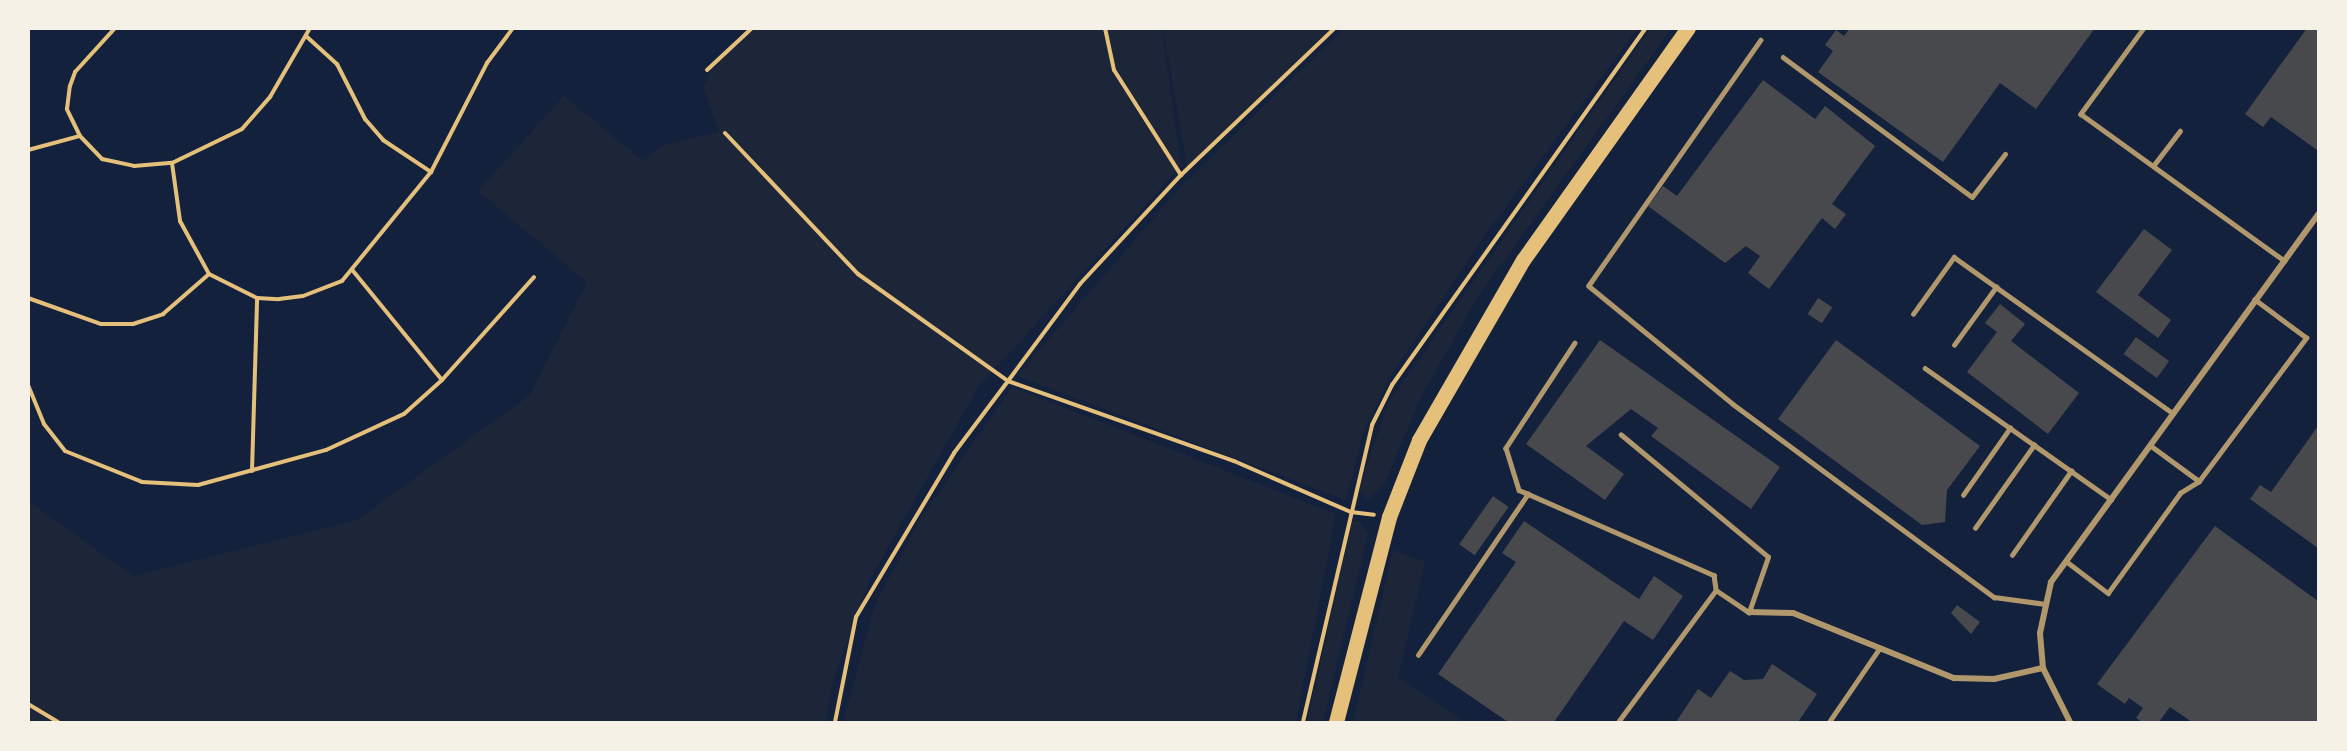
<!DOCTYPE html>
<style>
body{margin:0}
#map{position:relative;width:2347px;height:751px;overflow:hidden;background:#14213d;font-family:"Zilla Slab",serif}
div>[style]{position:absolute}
.green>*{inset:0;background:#1d2539}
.building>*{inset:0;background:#48494c;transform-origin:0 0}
.path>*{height:4px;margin:-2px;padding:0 2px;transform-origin:2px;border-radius:2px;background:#e5c07b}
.service>*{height:4.5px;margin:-2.25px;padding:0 2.25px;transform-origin:2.25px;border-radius:2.25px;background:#b1986c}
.minor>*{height:6px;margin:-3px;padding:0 3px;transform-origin:3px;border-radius:3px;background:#b1986c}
.primary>*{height:15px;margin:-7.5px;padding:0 7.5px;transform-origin:7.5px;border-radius:7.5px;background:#e5c07b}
span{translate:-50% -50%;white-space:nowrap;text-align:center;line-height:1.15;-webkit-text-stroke:4.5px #f6f1e7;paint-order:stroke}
.frame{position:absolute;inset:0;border:30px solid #f6f1e7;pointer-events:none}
</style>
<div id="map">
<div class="green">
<div style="clip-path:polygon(755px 29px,1162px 29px,1181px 166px,979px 386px,869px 581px,832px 683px,826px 722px,29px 722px,28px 501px,133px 576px,357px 520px,530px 395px,587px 282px,478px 191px,564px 96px,643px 161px,663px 145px,719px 132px,704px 89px,711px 70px)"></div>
<div style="clip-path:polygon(1163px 29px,1331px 29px,1187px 167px)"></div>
<div style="clip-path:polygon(1343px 29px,1637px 29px,1491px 227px,1389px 378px,1363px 434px,1346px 500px,1017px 376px,1178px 190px)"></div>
<div style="clip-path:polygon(1650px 29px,1671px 29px,1477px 298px,1420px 399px,1385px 483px,1368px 500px,1359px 489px,1387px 405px)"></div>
<div style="clip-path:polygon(1012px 387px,1336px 514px,1296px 722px,843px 722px,875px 604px,922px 517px)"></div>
<div style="clip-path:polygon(1352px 521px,1360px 521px,1368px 534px,1323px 722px,1307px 722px)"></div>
<div style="clip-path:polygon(1393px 550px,1425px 562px,1398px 678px,1465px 722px,1353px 722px)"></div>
</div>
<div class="building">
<div style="clip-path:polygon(1850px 28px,2095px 28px,2036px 109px,2000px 83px,1943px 162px,1818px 72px,1833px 51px,1825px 45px,1836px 30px,1844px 36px)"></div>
<div style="clip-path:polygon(2307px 28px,2318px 28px,2317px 150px,2271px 117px,2263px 127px,2245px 114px)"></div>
<div style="clip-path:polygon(1763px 80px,1815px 119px,1825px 106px,1875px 146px,1832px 204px,1846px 214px,1835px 229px,1822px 218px,1769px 289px,1748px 273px,1760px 256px,1746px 246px,1725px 263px,1648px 206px,1663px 186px,1677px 196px)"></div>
<div style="clip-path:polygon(2144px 229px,2172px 250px,2138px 295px,2171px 320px,2158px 338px,2096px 292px)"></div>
<div style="left:1818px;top:298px;width:17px;height:19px;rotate:33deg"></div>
<div style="clip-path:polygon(2000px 304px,2025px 324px,2011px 341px,2079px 393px,2048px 434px,1967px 372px,1997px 332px,1985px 323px)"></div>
<div style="left:2136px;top:337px;width:41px;height:21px;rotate:36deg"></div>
<div style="clip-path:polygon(1600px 340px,1780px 467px,1751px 509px,1651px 436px,1658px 428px,1631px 409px,1586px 446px,1624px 474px,1605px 500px,1526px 444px)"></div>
<div style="clip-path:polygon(1836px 340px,1980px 446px,1947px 490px,1945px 522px,1922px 525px,1778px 419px)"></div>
<div style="clip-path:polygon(2318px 426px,2318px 548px,2250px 499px,2260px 485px,2271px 492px)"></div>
<div style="left:1493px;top:496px;width:19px;height:59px;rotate:35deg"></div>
<div style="clip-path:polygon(1524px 521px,1639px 599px,1654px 576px,1683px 596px,1653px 640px,1624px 621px,1554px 722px,1508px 722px,1438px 674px,1516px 562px,1502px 553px)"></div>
<div style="clip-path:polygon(2215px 526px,2318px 601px,2318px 722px,2192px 722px,2170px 707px,2159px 722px,2142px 722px,2136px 718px,2143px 708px,2129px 698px,2125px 704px,2097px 684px)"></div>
<div style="clip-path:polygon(1957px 605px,1980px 622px,1971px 634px,1951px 613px)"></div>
<div style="clip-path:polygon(1772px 664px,1817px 694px,1798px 722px,1676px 722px,1698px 689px,1711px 698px,1730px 671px,1744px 680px,1763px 679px)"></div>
</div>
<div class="path">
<div style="left:1105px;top:28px;width:43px;rotate:77.9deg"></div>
<div style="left:1114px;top:70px;width:125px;rotate:57.5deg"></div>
<div style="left:306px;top:36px;width:42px;rotate:42.1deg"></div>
<div style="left:337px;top:64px;width:62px;rotate:63deg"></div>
<div style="left:365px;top:119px;width:28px;rotate:49deg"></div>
<div style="left:383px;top:140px;width:58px;rotate:33.7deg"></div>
<div style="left:431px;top:172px;width:123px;rotate:-62.8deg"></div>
<div style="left:487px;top:63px;width:44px;rotate:-53.4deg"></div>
<div style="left:707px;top:70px;width:62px;rotate:-43deg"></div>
<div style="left:725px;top:133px;width:194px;rotate:46.7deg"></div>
<div style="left:858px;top:274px;width:184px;rotate:35.5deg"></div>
<div style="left:1008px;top:381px;width:121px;rotate:-53.4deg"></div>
<div style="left:1080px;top:284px;width:149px;rotate:-47.2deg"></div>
<div style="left:1181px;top:175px;width:213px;rotate:-43.7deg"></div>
<div style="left:80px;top:136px;width:30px;rotate:-116deg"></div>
<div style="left:67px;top:109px;width:23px;rotate:-83deg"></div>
<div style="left:70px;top:86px;width:15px;rotate:-70deg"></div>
<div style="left:75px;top:72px;width:59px;rotate:-47.7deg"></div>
<div style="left:28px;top:150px;width:54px;rotate:-15.1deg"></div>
<div style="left:80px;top:136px;width:32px;rotate:46deg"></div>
<div style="left:102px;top:159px;width:33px;rotate:12deg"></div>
<div style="left:134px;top:166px;width:38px;rotate:-5deg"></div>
<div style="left:172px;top:163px;width:78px;rotate:-25.9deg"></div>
<div style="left:242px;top:129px;width:43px;rotate:-48.8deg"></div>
<div style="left:270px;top:97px;width:80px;rotate:-59.9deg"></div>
<div style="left:172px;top:163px;width:59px;rotate:82.1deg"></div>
<div style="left:180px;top:221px;width:60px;rotate:61.3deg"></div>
<div style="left:209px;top:274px;width:54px;rotate:26.6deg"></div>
<div style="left:257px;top:298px;width:22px;rotate:3deg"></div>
<div style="left:279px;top:299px;width:24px;rotate:-7deg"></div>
<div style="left:303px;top:296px;width:42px;rotate:-21deg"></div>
<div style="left:342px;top:281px;width:141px;rotate:-50.8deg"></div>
<div style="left:28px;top:298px;width:77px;rotate:19.6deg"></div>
<div style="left:101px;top:324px;width:32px"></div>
<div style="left:133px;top:324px;width:32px;rotate:-18deg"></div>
<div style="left:163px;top:314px;width:61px;rotate:-41deg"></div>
<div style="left:442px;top:380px;width:138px;rotate:-48.2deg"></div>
<div style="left:28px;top:385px;width:42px;rotate:67.7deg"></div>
<div style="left:44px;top:424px;width:34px;rotate:52deg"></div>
<div style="left:65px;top:451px;width:83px;rotate:21.9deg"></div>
<div style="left:142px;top:482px;width:56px;rotate:3.1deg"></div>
<div style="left:198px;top:485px;width:133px;rotate:-15.3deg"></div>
<div style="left:326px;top:450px;width:86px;rotate:-24.8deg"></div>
<div style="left:404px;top:414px;width:51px;rotate:-41.8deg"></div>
<div style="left:442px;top:380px;width:141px;rotate:-129.2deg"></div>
<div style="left:252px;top:471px;width:173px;rotate:-88.3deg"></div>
<div style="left:28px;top:704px;width:35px;rotate:31deg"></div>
<div style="left:835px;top:722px;width:107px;rotate:-78.7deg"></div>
<div style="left:856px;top:617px;width:191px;rotate:-59.1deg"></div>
<div style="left:954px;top:453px;width:90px;rotate:-53.1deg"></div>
<div style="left:1008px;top:381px;width:240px;rotate:19.5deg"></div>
<div style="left:1234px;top:461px;width:128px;rotate:23.6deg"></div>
<div style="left:1351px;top:512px;width:23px;rotate:7deg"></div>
<div style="left:1303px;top:722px;width:305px;rotate:-76.9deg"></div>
<div style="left:1372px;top:425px;width:45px;rotate:-63.4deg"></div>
<div style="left:1392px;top:385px;width:438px;rotate:-54.6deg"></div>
</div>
<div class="service">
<div style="left:2144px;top:28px;width:107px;rotate:126.2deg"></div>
<div style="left:2081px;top:114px;width:251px;rotate:35.8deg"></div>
<div style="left:1761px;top:40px;width:300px;rotate:125deg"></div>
<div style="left:1589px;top:286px;width:186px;rotate:39.3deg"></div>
<div style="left:1733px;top:404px;width:325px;rotate:36.5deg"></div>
<div style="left:1994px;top:597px;width:52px;rotate:7.7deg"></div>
<div style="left:1783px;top:57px;width:235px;rotate:36.5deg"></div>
<div style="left:1972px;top:197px;width:54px;rotate:-52.5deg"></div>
<div style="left:2153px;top:166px;width:44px;rotate:-52.4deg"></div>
<div style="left:1913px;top:314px;width:70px;rotate:-54.3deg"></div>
<div style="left:1954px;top:257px;width:269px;rotate:35.5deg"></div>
<div style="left:1575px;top:343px;width:126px;rotate:123.3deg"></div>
<div style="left:1506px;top:448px;width:44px;rotate:72.8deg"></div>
<div style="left:1519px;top:490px;width:213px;rotate:23.6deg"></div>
<div style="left:1714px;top:575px;width:15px;rotate:82deg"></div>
<div style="left:1954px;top:345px;width:72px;rotate:-54.1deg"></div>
<div style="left:1925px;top:368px;width:228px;rotate:35.2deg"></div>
<div style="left:2150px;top:445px;width:61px;rotate:36.3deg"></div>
<div style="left:2199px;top:481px;width:179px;rotate:-53.2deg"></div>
<div style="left:2306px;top:338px;width:64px;rotate:-143.3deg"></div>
<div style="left:1963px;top:495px;width:82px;rotate:-55deg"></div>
<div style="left:1975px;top:528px;width:102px;rotate:-54.6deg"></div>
<div style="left:2012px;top:555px;width:103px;rotate:-54.9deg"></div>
<div style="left:2066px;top:561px;width:53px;rotate:37.3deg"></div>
<div style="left:2108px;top:593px;width:123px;rotate:-54.2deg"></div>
<div style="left:2180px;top:493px;width:22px;rotate:-32deg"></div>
<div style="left:1418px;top:655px;width:195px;rotate:-55.7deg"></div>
<div style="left:1618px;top:722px;width:164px;rotate:-53.4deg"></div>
<div style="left:1716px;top:590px;width:40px;rotate:34deg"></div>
<div style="left:1749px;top:612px;width:58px;rotate:-70.9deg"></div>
<div style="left:1768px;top:557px;width:191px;rotate:-140.3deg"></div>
<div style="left:1829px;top:722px;width:88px;rotate:-55.6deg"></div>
</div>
<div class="minor">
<div style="left:1749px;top:612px;width:44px;rotate:1.3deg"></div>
<div style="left:1793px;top:613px;width:174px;rotate:22deg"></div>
<div style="left:1954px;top:678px;width:40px;rotate:1.4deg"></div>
<div style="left:1994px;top:679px;width:50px;rotate:-12.7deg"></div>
<div style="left:2070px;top:722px;width:60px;rotate:-116.6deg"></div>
<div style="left:2043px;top:668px;width:35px;rotate:-95deg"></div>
<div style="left:2040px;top:633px;width:52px;rotate:-77.8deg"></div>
<div style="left:2051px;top:582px;width:455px;rotate:-54deg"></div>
</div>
<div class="primary">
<div style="left:1336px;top:722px;width:212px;rotate:-75.5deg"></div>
<div style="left:1389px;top:517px;width:83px;rotate:-68.7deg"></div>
<div style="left:1419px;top:440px;width:208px;rotate:-60deg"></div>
<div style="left:1523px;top:260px;width:285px;rotate:-54.6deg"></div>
</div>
<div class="frame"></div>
</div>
